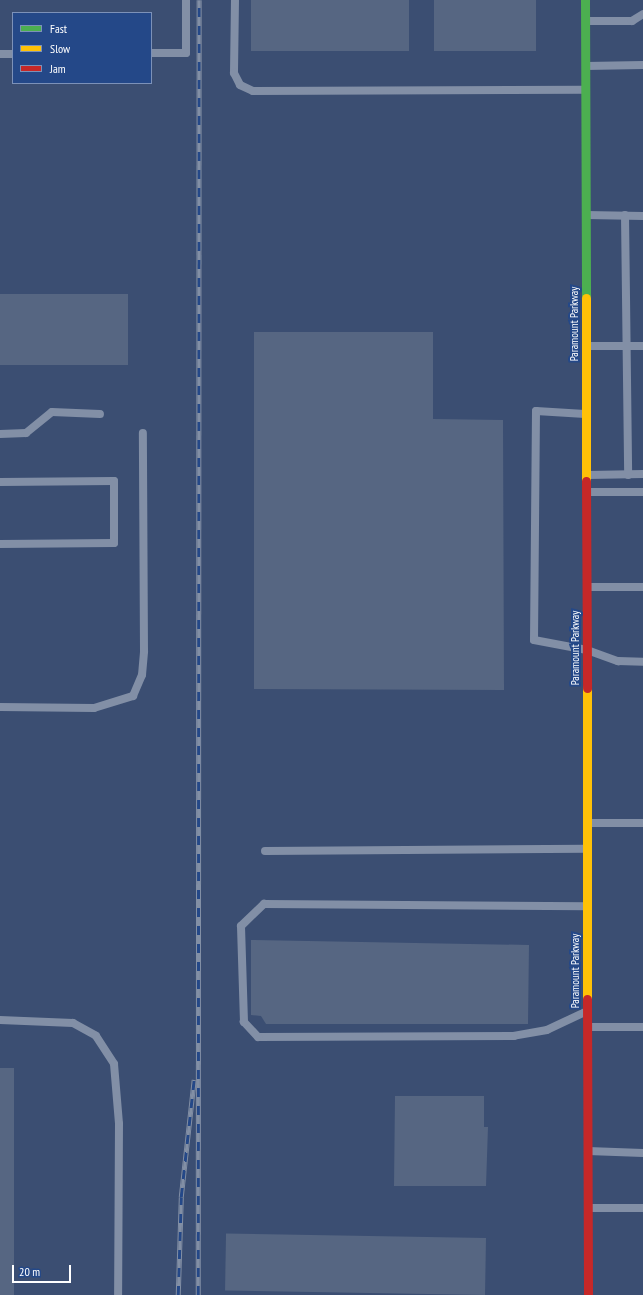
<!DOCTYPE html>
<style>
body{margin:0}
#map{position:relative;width:643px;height:1295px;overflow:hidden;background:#3b4e72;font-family:"PT Sans Narrow",sans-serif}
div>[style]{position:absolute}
.building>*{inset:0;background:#566682;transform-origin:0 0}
.lane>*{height:8px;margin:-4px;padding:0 4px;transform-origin:4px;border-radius:4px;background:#828fa6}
.fast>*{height:9px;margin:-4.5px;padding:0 4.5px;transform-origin:4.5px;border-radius:4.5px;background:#4caf50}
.slow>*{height:9px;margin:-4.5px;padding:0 4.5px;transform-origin:4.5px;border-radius:4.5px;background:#ffc107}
.jam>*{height:9px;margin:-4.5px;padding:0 4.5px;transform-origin:4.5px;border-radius:4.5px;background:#c62828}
.rail>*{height:4.5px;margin-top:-2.25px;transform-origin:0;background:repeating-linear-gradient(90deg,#244888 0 9px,#828fa5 0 18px);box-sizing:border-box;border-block:1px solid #828fa5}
span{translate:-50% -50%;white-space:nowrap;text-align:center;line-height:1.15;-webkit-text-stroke:4px #244888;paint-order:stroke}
.street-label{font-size:11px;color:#fff}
.legend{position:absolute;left:12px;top:12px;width:140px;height:72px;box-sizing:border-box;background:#244888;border:1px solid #7c91b8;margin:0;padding:5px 7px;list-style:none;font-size:12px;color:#fff}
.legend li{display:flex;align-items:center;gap:8px;height:20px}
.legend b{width:20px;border:1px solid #7c91b8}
.scale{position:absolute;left:12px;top:1265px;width:59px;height:18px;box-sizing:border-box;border:2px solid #fff;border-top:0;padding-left:5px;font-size:12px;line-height:14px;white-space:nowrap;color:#fff;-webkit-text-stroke:3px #244888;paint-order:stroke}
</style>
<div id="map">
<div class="building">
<div style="left:251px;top:0;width:158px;height:51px"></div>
<div style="left:434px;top:0;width:102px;height:51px"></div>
<div style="left:0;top:294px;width:128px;height:71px"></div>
<div style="clip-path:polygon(254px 332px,433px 332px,433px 419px,503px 420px,504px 690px,254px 689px)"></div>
<div style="clip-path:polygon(251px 940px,529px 945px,528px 1024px,266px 1024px,261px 1016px,251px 1015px)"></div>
<div style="left:0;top:1068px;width:14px;height:227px"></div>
<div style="clip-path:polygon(395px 1096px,484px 1096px,484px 1127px,488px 1127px,486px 1186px,394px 1186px)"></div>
<div style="left:486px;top:1238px;width:57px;height:260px;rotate:91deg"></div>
</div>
<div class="lane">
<div style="left:235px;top:0;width:73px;rotate:90.8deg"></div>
<div style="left:234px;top:73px;width:13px;rotate:63deg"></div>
<div style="left:240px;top:85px;width:14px;rotate:25deg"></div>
<div style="left:253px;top:91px;width:331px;rotate:-0.2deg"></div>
<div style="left:586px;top:21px;width:46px"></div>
<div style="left:632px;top:21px;width:13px;rotate:-32deg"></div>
<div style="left:151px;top:53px;width:35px"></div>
<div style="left:186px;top:53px;width:53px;rotate:-90deg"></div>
<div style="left:0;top:54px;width:13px"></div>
<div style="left:586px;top:66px;width:57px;rotate:-1deg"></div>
<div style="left:586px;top:215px;width:57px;rotate:1deg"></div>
<div style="left:625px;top:215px;width:260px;rotate:89.3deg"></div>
<div style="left:587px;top:346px;width:56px"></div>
<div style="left:585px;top:414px;width:49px;rotate:-176.5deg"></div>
<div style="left:536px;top:411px;width:229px;rotate:90.5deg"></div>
<div style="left:534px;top:640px;width:54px;rotate:10.7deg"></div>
<div style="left:587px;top:650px;width:33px;rotate:20deg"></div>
<div style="left:618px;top:661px;width:25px;rotate:2deg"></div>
<div style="left:0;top:434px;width:26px;rotate:-2deg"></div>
<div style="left:26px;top:433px;width:33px;rotate:-39deg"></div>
<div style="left:52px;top:412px;width:48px;rotate:2.4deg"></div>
<div style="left:588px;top:475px;width:55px;rotate:-1deg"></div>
<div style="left:0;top:482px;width:114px;rotate:-0.5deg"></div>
<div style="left:114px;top:481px;width:62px;rotate:90deg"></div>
<div style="left:114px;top:543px;width:114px;rotate:179.5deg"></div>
<div style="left:587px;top:492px;width:56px"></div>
<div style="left:588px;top:587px;width:55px"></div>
<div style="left:0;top:707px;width:94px;rotate:0.6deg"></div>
<div style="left:94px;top:708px;width:41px;rotate:-17.1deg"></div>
<div style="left:133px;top:696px;width:23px;rotate:-67deg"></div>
<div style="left:142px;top:675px;width:24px;rotate:-85deg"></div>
<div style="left:144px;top:651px;width:218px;rotate:-90.3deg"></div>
<div style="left:588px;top:823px;width:55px"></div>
<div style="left:265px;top:851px;width:321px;rotate:-0.4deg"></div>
<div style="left:585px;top:1012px;width:42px;rotate:154.7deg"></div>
<div style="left:547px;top:1030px;width:34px;rotate:170deg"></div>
<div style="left:514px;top:1036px;width:256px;rotate:179.8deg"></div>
<div style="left:258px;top:1037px;width:21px;rotate:-133deg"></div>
<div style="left:244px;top:1022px;width:96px;rotate:-91.8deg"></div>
<div style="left:241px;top:926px;width:32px;rotate:-44deg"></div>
<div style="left:264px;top:904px;width:323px;rotate:0.4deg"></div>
<div style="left:0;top:1020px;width:73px;rotate:2.4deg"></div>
<div style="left:73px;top:1023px;width:26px;rotate:29deg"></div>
<div style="left:96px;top:1036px;width:33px;rotate:57deg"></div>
<div style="left:114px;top:1064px;width:60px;rotate:85.2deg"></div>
<div style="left:119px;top:1124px;width:171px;rotate:90.3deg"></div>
<div style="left:588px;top:1027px;width:55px"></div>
<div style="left:588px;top:1151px;width:55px;rotate:2.1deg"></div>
<div style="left:588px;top:1208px;width:55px"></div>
</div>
<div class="fast">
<div style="left:585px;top:0;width:298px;rotate:89.8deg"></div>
</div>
<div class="slow">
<div style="left:586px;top:298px;width:183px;rotate:90deg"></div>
<div style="left:587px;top:688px;width:311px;rotate:90deg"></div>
</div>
<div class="jam">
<div style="left:586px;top:481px;width:207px;rotate:89.7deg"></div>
<div style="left:587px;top:999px;width:296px;rotate:89.8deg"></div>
</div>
<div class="rail">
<div style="left:178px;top:1295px;width:98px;rotate:-88.2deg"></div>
<div style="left:181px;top:1197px;width:118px;rotate:-83.7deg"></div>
<div style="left:198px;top:1295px;width:1295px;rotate:-89.96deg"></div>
</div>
<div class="street-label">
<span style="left:574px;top:324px;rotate:-90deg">Paramount Parkway</span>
<span style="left:575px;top:648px;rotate:-90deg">Paramount Parkway</span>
<span style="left:575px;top:971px;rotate:-90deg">Paramount Parkway</span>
</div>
<ul class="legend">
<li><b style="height:5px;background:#4caf50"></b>Fast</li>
<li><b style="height:5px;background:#ffc107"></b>Slow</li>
<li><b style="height:5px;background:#c62828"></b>Jam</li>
</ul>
<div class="scale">20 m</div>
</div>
